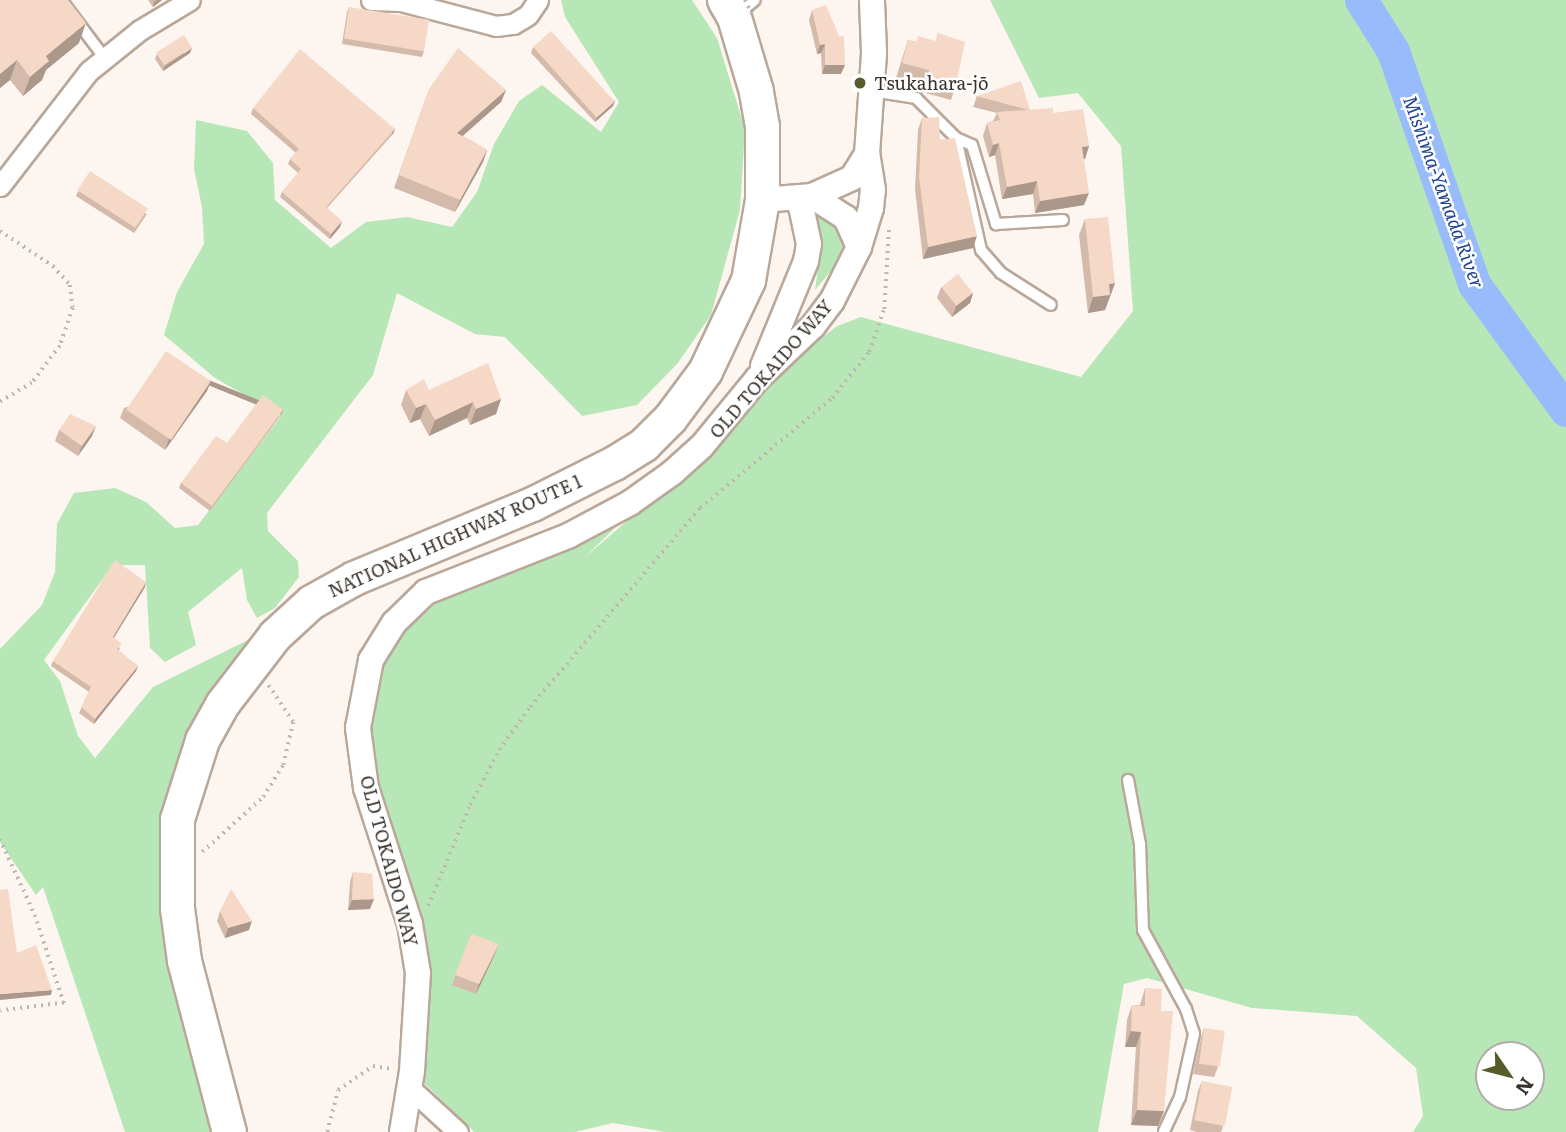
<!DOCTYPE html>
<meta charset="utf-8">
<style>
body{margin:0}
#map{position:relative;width:1566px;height:1132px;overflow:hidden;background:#fdf5ef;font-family:Literata,serif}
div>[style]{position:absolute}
.green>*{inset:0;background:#b8e7b7}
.river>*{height:33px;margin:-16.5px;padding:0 16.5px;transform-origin:16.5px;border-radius:16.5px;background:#98bbfc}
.path>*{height:3.5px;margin-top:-1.75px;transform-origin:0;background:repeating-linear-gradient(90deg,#beb7b1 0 2px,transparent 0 7px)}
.roads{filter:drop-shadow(2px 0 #b9a89a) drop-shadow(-2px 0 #b9a89a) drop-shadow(0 2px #b9a89a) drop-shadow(0 -2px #b9a89a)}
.service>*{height:10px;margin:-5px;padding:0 5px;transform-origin:5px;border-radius:5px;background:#fff}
.minor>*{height:19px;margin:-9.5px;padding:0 9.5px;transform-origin:9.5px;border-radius:9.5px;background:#fff}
.tertiary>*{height:24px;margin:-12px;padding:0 12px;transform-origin:12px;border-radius:12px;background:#fff}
.trunk>*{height:33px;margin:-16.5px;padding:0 16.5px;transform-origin:16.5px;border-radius:16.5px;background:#fff}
.path-bridge>*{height:3.5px;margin-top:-1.75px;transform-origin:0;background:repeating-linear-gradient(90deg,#beb7b1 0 2px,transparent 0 7px)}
.wall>*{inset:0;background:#d3baaa}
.shaded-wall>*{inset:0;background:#ac978b;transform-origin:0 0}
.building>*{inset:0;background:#f5d8c6;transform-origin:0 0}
.dots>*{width:19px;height:19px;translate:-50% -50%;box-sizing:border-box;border:4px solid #fff;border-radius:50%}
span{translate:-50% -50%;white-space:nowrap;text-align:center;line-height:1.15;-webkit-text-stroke:5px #fff;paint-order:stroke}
.poi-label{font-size:18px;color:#39322c}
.left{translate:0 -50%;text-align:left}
.street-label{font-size:18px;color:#39322c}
.water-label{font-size:19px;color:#20448f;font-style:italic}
.north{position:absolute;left:1475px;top:1041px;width:70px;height:70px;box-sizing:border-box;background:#fff;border:2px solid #b0adab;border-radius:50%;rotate:125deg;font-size:19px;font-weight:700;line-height:28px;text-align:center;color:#39322c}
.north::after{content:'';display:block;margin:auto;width:24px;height:32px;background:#585c2a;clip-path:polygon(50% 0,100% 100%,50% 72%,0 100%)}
</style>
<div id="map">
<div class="green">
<div style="clip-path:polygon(561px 0,692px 0,717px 38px,745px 129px,740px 210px,711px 315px,678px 363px,637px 405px,582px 416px,505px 337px,475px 334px,397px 293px,373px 375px,267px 513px,268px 531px,298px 561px,299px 577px,275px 608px,257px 618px,247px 600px,242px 568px,188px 612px,196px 645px,165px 662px,150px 648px,145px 565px,113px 565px,44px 660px,60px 681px,78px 736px,95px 758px,153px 687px,252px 638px,176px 791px,222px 1132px,125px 1132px,43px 887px,36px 895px,0 842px,0 649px,42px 605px,55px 572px,57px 524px,74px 493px,115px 488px,146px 502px,175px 528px,198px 525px,281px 416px,215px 378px,164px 335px,177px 292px,204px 244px,202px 207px,194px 169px,196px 120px,247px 131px,273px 163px,275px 200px,331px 248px,366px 222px,407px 217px,452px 227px,477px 192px,494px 144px,519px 101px,542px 85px,601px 132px,619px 102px,565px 17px)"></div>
<div style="clip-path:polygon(evenodd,990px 0,1566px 0,1566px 1132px,1413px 1132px,1423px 1116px,1416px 1068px,1357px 1016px,1252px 1008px,1147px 978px,1124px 984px,1098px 1132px,665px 1132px,613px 1123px,575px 1132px,474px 1132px,412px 1071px,413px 946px,385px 848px,367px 710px,389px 646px,458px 583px,645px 499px,584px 558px,693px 464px,790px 363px,837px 326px,861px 317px,1081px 377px,1133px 311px,1121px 146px,1078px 93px,1039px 98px,990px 0,1489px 1055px,1531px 1055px,1531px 1097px,1489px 1097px,1489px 1055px)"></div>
<div style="clip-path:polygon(818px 215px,835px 220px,845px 240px,836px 265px,815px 290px,821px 246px,813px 222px)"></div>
</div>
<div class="river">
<div style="left:1361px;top:0;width:60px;rotate:57.9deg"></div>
<div style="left:1393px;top:51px;width:247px;rotate:70.8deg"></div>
<div style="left:1474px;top:284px;width:156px;rotate:53.9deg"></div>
</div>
<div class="path">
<div style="left:0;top:231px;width:64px;rotate:33.4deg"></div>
<div style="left:53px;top:266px;width:25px;rotate:48deg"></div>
<div style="left:70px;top:285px;width:23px;rotate:83deg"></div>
<div style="left:73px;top:308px;width:40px;rotate:108.9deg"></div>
<div style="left:60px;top:346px;width:46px;rotate:127.1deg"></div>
<div style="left:32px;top:383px;width:37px;rotate:149deg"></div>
<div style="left:0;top:839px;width:84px;rotate:65.3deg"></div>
<div style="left:35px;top:915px;width:93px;rotate:71.8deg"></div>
<div style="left:64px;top:1003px;width:64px;rotate:172.9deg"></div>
<div style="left:202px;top:852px;width:82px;rotate:-42deg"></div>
<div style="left:263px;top:797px;width:38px;rotate:-58deg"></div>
<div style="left:283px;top:765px;width:44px;rotate:-76.9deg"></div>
<div style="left:293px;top:722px;width:45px;rotate:-124deg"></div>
<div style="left:428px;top:906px;width:109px;rotate:-67.4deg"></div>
<div style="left:470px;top:805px;width:62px;rotate:-62.2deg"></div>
<div style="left:499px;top:750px;width:53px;rotate:-54.2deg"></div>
<div style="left:530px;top:707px;width:262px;rotate:-49.5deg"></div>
<div style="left:700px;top:508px;width:172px;rotate:-39.8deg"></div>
<div style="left:832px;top:398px;width:59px;rotate:-51.2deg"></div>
<div style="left:869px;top:352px;width:46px;rotate:-70.8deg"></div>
<div style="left:884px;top:309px;width:83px;rotate:-86.6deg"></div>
<div style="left:327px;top:1132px;width:43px;rotate:-75.3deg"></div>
<div style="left:338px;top:1090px;width:42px;rotate:-34.4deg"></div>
<div style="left:373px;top:1066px;width:20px;rotate:9deg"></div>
</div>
<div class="roads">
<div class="service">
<div style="left:61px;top:0;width:71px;rotate:53deg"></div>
<div style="left:737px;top:15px;width:23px;rotate:-40deg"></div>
<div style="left:872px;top:91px;width:45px;rotate:9deg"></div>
<div style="left:916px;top:98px;width:57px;rotate:45deg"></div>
<div style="left:956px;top:138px;width:115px;rotate:77.4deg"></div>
<div style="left:981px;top:250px;width:30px;rotate:49deg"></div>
<div style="left:1001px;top:273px;width:59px;rotate:32.6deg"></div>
<div style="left:956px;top:138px;width:17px;rotate:24deg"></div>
<div style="left:972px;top:145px;width:83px;rotate:73.1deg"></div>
<div style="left:996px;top:224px;width:67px;rotate:-3.4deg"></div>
<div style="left:1128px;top:780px;width:65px;rotate:79.4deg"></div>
<div style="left:1140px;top:844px;width:86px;rotate:88deg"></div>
<div style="left:1143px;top:930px;width:90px;rotate:61.4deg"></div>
<div style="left:1186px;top:1009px;width:26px;rotate:72deg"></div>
<div style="left:1194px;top:1034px;width:65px;rotate:102.5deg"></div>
<div style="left:1180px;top:1097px;width:38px;rotate:115deg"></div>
</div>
<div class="minor">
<div style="left:371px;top:0;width:30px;rotate:2deg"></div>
<div style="left:401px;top:1px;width:98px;rotate:14.7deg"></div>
<div style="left:496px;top:26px;width:17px;rotate:-7deg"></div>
<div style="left:513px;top:24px;width:17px;rotate:-31deg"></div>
<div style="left:528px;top:15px;width:18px;rotate:-56deg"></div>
<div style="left:0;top:186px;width:145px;rotate:-52.3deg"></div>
<div style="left:89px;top:71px;width:65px;rotate:-38.8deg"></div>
<div style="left:140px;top:30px;width:58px;rotate:-31deg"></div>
<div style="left:410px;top:1088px;width:65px;rotate:42.5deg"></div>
</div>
<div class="tertiary">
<div style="left:762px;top:200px;width:50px;rotate:-4.6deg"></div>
<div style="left:812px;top:196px;width:40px;rotate:32.9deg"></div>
<div style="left:846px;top:218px;width:32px;rotate:66deg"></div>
<div style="left:763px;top:366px;width:113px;rotate:-67.7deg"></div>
<div style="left:806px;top:261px;width:17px;rotate:-80deg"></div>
<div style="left:809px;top:244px;width:38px;rotate:-102deg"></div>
<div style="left:801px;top:207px;width:16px;rotate:-45deg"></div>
<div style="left:812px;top:196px;width:44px;rotate:-24.2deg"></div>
<div style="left:852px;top:178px;width:28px;rotate:-58deg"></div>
<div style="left:402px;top:1132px;width:62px;rotate:-80.7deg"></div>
<div style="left:412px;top:1071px;width:98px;rotate:-86.5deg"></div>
<div style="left:418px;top:973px;width:50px;rotate:-99.3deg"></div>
<div style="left:410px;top:924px;width:143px;rotate:-107.9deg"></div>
<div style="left:366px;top:788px;width:61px;rotate:-97.6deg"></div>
<div style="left:358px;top:728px;width:69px;rotate:-79.2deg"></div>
<div style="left:371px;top:660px;width:44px;rotate:-58.1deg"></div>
<div style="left:394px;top:623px;width:45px;rotate:-44.1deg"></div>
<div style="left:426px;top:592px;width:153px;rotate:-21.5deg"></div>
<div style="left:568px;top:536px;width:70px;rotate:-28deg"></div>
<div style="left:630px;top:503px;width:52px;rotate:-35.5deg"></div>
<div style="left:672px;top:473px;width:40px;rotate:-42deg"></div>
<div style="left:702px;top:446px;width:87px;rotate:-50.6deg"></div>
<div style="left:757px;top:379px;width:77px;rotate:-43.4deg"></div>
<div style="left:813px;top:326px;width:31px;rotate:-53deg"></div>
<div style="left:832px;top:301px;width:60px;rotate:-63.4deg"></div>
<div style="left:859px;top:247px;width:41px;rotate:-72.9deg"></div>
<div style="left:871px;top:208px;width:18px;rotate:-84deg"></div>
<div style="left:873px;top:190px;width:36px;rotate:-99deg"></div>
<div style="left:867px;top:154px;width:101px;rotate:-86deg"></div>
<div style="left:874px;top:53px;width:53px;rotate:-92.2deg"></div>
</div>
<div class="trunk">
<div style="left:229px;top:1132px;width:178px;rotate:-104.7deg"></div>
<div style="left:184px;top:960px;width:52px;rotate:-97.7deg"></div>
<div style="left:177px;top:908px;width:89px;rotate:-90deg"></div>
<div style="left:177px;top:819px;width:83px;rotate:-72.4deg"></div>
<div style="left:202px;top:740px;width:41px;rotate:-60.9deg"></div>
<div style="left:222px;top:704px;width:87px;rotate:-52.5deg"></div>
<div style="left:275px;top:635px;width:49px;rotate:-42.5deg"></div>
<div style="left:311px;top:602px;width:49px;rotate:-29.2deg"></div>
<div style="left:354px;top:578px;width:193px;rotate:-22.6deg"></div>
<div style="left:532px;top:504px;width:92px;rotate:-26.6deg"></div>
<div style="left:614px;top:463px;width:36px;rotate:-32deg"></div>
<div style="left:644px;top:444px;width:37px;rotate:-45deg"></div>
<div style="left:670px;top:418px;width:59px;rotate:-53.3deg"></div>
<div style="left:705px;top:371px;width:101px;rotate:-64.7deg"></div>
<div style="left:748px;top:280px;width:81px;rotate:-80.1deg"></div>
<div style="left:762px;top:200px;width:74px;rotate:-90deg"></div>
<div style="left:762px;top:126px;width:36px;rotate:-100deg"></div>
<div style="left:756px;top:91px;width:77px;rotate:-106.6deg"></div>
<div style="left:734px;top:17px;width:20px;rotate:-120deg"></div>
</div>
</div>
<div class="path-bridge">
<div style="left:745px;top:0;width:16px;rotate:63deg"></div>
</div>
<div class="wall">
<div style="clip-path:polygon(0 0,79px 43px,46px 70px,42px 80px,23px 96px,10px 80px,0 88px)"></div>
<div style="clip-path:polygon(148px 0,162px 0,153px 7px)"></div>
<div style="clip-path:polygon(349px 7px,424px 51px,422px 57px,342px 44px,347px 12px)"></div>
<div style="clip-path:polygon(812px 10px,841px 74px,822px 74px,821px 53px,817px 54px,809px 20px)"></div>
<div style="clip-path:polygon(938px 33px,956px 85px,951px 100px,922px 92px,923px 85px,896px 78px,908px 40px,916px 42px,936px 41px)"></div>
<div style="clip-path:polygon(533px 47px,615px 101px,613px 106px,595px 122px,531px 53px)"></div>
<div style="clip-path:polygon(190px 53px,163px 71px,155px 59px,157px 54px)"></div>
<div style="clip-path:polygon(429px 89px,506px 90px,501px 102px,463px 136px,487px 150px,483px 162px,455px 212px,394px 188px)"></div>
<div style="clip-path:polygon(977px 96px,1030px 110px,1053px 113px,1089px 146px,1085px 159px,1084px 159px,1084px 205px,1035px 213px,1033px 194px,1002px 199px,995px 155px,989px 157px,983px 136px,987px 123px,993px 121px,997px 113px,973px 107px)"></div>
<div style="clip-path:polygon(253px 108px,395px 129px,393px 134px,327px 208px,340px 227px,330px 239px,280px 197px,282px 192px,298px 173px,288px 164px,290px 159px,296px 153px,251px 114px)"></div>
<div style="clip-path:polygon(922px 118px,940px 140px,973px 248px,923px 259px,915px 189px,918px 130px)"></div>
<div style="clip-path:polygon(78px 191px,147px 214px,134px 233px,76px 196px)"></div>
<div style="clip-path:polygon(1085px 219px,1115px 283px,1105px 310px,1088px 313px,1079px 235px)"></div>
<div style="clip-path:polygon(941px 287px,973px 293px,970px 303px,952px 317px,937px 298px)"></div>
<div style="clip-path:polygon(211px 381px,207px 391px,165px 450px,120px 418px,124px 408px)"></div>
<div style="clip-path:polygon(406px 390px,429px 390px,501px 399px,496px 414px,470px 425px,467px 418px,429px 436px,420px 419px,410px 423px,401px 405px)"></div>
<div style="clip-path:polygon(281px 415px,210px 511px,179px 488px,181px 483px,227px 443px)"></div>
<div style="clip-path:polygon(59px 430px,92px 436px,78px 456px,55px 441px)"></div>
<div style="clip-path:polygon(145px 587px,114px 638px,120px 649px,118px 651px,138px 666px,136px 671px,94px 724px,79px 713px,89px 692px,51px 666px,53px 661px)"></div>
<div style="clip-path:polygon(353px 872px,370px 909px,348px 910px,350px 882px)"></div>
<div style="clip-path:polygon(220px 911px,249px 930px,225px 938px,217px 921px)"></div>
<div style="clip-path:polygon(471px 934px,495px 954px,476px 994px,452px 985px)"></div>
<div style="clip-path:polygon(1145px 988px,1161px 1011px,1158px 1126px,1131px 1125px,1136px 1047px,1125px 1047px,1127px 1020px,1132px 1005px,1140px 1005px)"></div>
<div style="clip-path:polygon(1204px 1028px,1218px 1067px,1214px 1077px,1193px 1074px,1201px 1038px)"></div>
<div style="clip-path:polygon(1202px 1081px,1223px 1127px,1221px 1132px,1197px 1132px,1190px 1130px,1198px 1091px)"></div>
</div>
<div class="shaded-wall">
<div style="clip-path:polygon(157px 0,162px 0,153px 7px,154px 2px)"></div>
<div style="clip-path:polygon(86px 23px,79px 43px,46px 70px,42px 80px,23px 96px,30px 77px,46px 56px)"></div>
<div style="clip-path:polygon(825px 44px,821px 53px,817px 54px,820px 45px)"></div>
<div style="clip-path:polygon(192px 48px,190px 53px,163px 71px,165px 66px)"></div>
<div style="clip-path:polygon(17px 60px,10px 80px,0 88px,0 74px)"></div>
<div style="clip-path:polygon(825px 65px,845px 65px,841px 74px,822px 74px)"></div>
<div style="clip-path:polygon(506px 90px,501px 102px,452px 145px,457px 133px)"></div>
<div style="clip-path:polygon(615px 101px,613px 106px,595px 122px,597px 117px)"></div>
<div style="left:395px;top:129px;width:5px;height:104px;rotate:112deg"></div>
<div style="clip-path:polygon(999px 143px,995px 155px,989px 157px,993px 145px)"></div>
<div style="clip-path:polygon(1089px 146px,1085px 159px,1078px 160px,1082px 147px)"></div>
<div style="clip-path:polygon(487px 150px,483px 162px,455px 212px,460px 200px)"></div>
<div style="clip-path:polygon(1037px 181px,1033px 194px,1002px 199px,1007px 187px)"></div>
<div style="clip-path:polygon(1089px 193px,1084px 205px,1035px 213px,1040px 201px)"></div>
<div style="clip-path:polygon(342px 221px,340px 227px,330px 239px,331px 234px)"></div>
<div style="clip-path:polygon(977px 236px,973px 248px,923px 259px,928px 247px)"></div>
<div style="clip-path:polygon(1115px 283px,1105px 310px,1088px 313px,1093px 297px,1109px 284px)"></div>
<div style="clip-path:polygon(973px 293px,970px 303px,952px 317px,956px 306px)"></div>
<div style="clip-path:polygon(211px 381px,207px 391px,165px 450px,169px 439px)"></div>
<div style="clip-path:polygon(501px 399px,496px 414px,470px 425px,476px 409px)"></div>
<div style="clip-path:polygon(473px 402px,467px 418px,429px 436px,435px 420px)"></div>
<div style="clip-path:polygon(426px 404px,420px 419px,410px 423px,416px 408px)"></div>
<div style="left:283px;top:410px;width:5px;height:119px;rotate:112deg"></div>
<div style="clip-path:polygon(96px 426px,92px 436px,78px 456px,82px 446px)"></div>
<div style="clip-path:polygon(146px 582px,145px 587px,111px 642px,113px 637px)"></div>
<div style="clip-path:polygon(138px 666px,136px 671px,94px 724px,95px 719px)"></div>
<div style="clip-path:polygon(374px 899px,370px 909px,348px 910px,352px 900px)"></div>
<div style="clip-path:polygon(252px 921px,249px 930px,225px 938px,228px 928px)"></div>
<div style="clip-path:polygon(499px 944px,495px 954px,476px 994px,479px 984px)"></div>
<div style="clip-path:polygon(52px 990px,51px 995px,0 1000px,0 994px)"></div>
<div style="clip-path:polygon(1131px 1031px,1141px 1032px,1136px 1047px,1125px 1047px)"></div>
<div style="clip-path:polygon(1137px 1110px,1164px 1111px,1158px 1126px,1131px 1125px)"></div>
</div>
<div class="building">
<div style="clip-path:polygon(0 0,68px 0,86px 23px,46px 56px,49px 61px,30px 77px,17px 60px,0 74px)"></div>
<div style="clip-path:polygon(826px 5px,839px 36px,844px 36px,845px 65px,825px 65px,825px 44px,820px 45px,812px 10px)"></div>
<div style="left:349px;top:7px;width:81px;height:32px;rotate:9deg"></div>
<div style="left:551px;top:31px;width:95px;height:24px;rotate:48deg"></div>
<div style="clip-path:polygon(938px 33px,965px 42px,956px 85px,927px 77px,929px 70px,902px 63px,908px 40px,916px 42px,918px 36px,936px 41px)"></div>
<div style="left:184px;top:35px;width:15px;height:33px;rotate:58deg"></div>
<div style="clip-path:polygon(458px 48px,506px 90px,457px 133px,487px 150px,460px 200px,399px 175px,429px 89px)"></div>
<div style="clip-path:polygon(300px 49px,395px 129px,326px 207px,342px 221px,331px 234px,282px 192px,301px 169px,290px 159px,299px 149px,253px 108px)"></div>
<div style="clip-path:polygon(1021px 81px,1030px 110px,977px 96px)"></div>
<div style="clip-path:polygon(1053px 108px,1053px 113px,1083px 109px,1089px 146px,1082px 147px,1089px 193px,1040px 201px,1037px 181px,1007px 187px,999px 143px,993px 145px,987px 123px,1000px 120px,997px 112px)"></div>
<div style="clip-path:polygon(939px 117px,940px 140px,955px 138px,977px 236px,928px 247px,919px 177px,922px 118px)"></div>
<div style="left:90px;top:171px;width:69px;height:23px;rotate:33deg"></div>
<div style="clip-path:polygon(1108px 217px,1115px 283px,1109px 284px,1110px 295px,1093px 297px,1085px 219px)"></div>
<div style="left:958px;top:274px;width:24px;height:21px;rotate:52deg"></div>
<div style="left:166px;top:351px;width:54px;height:71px;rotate:34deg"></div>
<div style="clip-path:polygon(488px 363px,501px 399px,476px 409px,473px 402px,435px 420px,426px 404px,416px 408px,406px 390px,424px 379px,429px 390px)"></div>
<div style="clip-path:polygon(263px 395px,283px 410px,212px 506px,181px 483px,216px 436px,227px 443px)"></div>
<div style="clip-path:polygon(70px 414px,96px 426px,82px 446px,59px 430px)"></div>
<div style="clip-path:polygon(115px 560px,146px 582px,113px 637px,122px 644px,117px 649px,138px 666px,95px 719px,81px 707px,91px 687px,53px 661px)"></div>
<div style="clip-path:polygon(353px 872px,372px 874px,374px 899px,352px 900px)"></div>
<div style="clip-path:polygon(8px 889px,17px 953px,36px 945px,52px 990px,0 994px,0 890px)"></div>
<div style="clip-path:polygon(231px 889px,252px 921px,228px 928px,220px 911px)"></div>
<div style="clip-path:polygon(471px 934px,499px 944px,479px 984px,455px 975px)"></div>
<div style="clip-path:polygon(1145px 988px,1162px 989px,1161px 1011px,1173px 1011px,1164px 1111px,1137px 1110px,1141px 1032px,1131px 1031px,1132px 1005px,1145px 1006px)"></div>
<div style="left:1204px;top:1028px;width:21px;height:36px;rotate:8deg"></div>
<div style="left:1202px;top:1081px;width:31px;height:40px;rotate:11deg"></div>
</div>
<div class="dots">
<div style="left:860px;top:83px;background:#585c2a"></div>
</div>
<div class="poi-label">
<span class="left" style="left:874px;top:83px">Tsukahara-jō</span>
</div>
<div class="street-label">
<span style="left:771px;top:369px;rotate:-49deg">OLD TOKAIDO WAY</span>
<span style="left:455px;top:536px;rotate:-24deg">NATIONAL HIGHWAY ROUTE 1</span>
<span style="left:389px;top:861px;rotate:75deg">OLD TOKAIDO WAY</span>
</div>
<div class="water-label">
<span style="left:1444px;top:192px;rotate:70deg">Mishima-Yamada River</span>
</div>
<div class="north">N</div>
</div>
